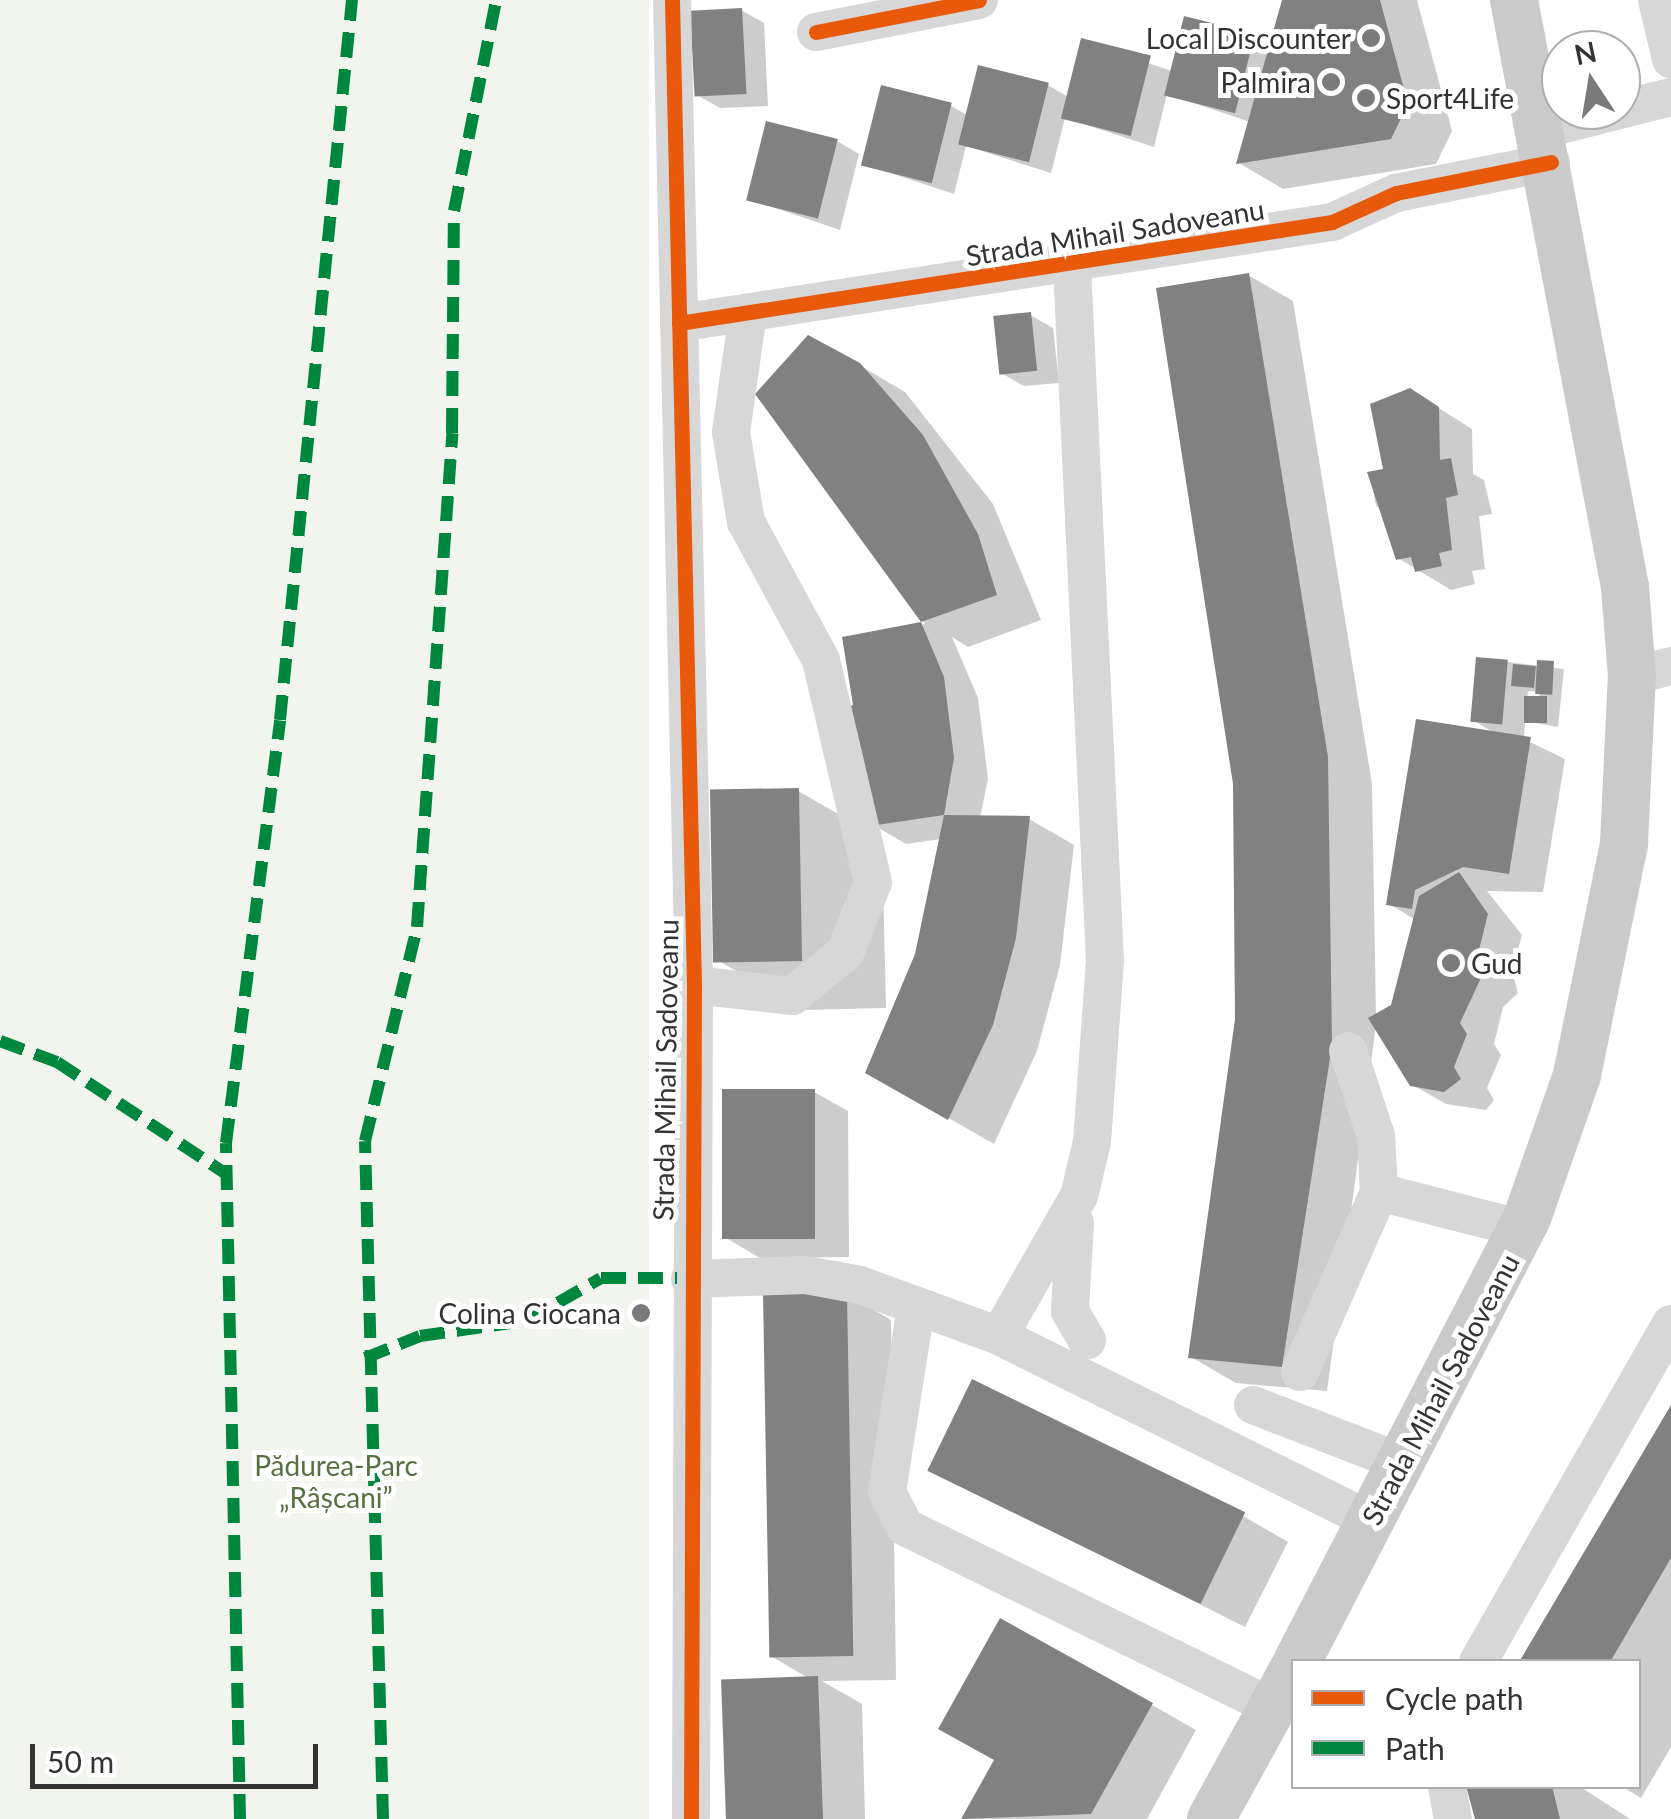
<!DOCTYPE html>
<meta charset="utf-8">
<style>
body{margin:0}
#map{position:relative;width:1671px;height:1819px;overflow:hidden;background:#fff;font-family:Lato,sans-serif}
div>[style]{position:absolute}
.green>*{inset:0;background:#f1f5ed;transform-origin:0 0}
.shadow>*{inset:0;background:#0003}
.building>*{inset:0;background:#818181;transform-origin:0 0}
.minor>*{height:38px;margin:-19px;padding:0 19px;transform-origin:19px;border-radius:19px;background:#d7d7d7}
.major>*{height:48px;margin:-24px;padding:0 24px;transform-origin:24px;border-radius:24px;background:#cacaca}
.quiet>*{height:12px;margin-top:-6px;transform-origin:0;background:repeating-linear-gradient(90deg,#00873e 0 25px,transparent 0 37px)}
.cycleway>*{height:15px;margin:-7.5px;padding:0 7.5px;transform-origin:7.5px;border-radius:7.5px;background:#e8590c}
.dots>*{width:28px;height:28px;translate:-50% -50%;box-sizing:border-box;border:5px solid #fff;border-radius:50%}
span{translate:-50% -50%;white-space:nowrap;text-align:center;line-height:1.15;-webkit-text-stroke:10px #fff;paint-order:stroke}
.poi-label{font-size:28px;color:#333}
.right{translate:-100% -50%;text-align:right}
.left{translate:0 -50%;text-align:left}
.street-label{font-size:28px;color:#333}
.park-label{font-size:28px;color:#56703f}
.legend{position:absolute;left:1291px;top:1659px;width:350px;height:130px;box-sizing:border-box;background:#fff;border:2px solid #adadad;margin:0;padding:12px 18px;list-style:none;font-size:30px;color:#333}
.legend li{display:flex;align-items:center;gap:20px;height:50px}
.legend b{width:50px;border:2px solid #adadad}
.north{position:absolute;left:1541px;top:30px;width:100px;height:100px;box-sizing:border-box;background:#fff;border:2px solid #adadad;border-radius:50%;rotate:348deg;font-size:28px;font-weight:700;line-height:40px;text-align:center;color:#333}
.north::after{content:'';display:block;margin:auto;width:35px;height:45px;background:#7a7a7a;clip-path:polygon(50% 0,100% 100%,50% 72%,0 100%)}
.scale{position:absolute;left:30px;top:1744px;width:288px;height:45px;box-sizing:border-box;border:5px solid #333;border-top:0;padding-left:12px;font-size:30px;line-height:35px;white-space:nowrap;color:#333;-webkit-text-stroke:8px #fff;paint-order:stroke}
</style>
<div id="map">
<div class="green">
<div style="left:0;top:0;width:649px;height:1819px"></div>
</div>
<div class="shadow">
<div style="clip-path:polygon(1284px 0,1417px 0,1452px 131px,1436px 164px,1283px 189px,1239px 163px,1250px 122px,1167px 94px,1154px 147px,1065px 118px,1051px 173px,966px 146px,954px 194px,863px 164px,951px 106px,967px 115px,1048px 85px,1068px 97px,1082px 41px,1172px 71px,1254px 36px,1271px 46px)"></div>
<div style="clip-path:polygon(741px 10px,764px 23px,768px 106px,720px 108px,697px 95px)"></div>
<div style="clip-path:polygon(837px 141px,859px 154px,840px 230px,749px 199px)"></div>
<div style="clip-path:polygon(evenodd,1248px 275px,1293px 301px,1372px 784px,1376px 1017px,1393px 1006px,1416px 920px,1389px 904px,1496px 734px,1473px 720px,1507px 662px,1564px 669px,1558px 727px,1525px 721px,1524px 739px,1565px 759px,1543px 892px,1487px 891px,1522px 935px,1512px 971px,1518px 993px,1503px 1007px,1494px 1044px,1501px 1055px,1487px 1088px,1494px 1100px,1486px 1110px,1446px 1104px,1411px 1084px,1376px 1025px,1327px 1391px,1236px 1383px,1191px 1357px,1238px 1020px,1248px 275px,1528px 691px,1540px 692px,1539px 699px,1527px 699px,1528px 691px)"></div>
<div style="clip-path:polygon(1030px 315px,1053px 328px,1059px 383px,1024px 386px,1001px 373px)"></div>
<div style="clip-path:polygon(859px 365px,905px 392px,993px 504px,1041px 620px,968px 647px,952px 637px,978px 698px,988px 779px,980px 818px,1029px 819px,1074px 845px,1060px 965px,1037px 1051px,994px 1144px,868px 1072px,917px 955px,941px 839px,906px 844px,872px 824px,845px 639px,925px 624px,759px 395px)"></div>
<div style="clip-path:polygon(1410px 390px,1472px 429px,1473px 474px,1484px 480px,1492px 514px,1479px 516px,1485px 569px,1472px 571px,1475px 584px,1451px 590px,1398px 558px,1389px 513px,1376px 506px,1370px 474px,1386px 470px)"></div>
<div style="clip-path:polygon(798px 791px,882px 839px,886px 1008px,803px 1010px,719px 961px)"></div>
<div style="clip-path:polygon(814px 1092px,848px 1111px,849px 1257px,760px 1258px,726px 1238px)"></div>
<div style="clip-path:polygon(847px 1294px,891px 1320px,896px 1680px,822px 1681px,862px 1704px,865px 1819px,728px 1819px,810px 1679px,769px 1655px)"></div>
<div style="clip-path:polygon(1671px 1410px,1671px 1747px,1641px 1798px,1621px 1786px,1638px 1786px,1638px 1662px,1522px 1662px)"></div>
<div style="clip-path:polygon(931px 1469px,1243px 1516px,1288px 1542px,1245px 1627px)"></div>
<div style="clip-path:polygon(1152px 1705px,1196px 1730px,1147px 1819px,964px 1819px,996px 1760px)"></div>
<div style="clip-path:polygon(1579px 1786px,1630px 1819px,1477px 1819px,1469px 1787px)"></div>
</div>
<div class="building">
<div style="clip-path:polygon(1282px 0,1380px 0,1408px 104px,1391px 139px,1236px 164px)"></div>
<div style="left:742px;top:8px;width:86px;height:52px;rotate:87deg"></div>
<div style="left:1184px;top:16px;width:73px;height:82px;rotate:14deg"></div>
<div style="left:1081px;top:38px;width:72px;height:83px;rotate:14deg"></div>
<div style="left:978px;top:65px;width:73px;height:82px;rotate:14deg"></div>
<div style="left:881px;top:85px;width:73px;height:83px;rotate:14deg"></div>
<div style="left:766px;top:121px;width:74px;height:82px;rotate:14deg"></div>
<div style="clip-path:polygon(1249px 273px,1328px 757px,1332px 1045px,1282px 1367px,1188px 1358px,1235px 1019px,1233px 784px,1156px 288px)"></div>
<div style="left:1031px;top:312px;width:59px;height:38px;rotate:84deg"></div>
<div style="clip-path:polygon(808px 335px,860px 363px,923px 435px,978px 534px,997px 595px,921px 622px,944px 677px,954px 758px,944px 815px,1030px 816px,1016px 938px,993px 1025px,948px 1120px,865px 1073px,915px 954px,944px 815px,870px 826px,840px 710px,853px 705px,842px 637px,921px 622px,755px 394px)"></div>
<div style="clip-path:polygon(1410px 388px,1439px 407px,1440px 460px,1451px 458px,1458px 495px,1446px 498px,1452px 550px,1439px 553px,1442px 566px,1415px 572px,1411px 557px,1396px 560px,1367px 472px,1383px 469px,1370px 404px)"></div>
<div style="left:1476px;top:657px;width:32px;height:65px;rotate:5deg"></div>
<div style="left:1537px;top:660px;width:17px;height:34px;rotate:3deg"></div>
<div style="left:1513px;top:664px;width:23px;height:22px;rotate:5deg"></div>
<div style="left:1524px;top:696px;width:23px;height:27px"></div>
<div style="clip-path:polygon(1416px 719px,1531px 737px,1509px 874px,1463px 867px,1415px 890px,1412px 909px,1386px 905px)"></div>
<div style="left:799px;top:788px;width:173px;height:89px;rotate:89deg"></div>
<div style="clip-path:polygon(1459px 872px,1488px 914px,1479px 950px,1486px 967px,1460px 1023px,1467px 1034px,1454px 1067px,1461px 1079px,1444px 1092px,1410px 1086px,1368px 1018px,1391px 1005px,1419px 896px)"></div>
<div style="left:815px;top:1089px;width:150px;height:93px;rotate:90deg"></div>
<div style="left:847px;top:1292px;width:364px;height:84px;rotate:89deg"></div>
<div style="left:972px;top:1379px;width:304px;height:102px;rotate:26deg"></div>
<div style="clip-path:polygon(1671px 1405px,1671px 1558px,1610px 1662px,1519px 1662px)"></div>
<div style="clip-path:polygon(1000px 1618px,1153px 1703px,1091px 1814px,961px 1819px,994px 1760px,938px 1729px)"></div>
<div style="left:818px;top:1676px;width:143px;height:97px;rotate:88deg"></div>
<div style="clip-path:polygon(1466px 1786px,1552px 1786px,1560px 1819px,1475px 1819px)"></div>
</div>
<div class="minor">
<div style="left:672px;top:0;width:985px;rotate:88.72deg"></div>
<div style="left:694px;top:985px;width:834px;rotate:90.21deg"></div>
<div style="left:1657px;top:0;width:61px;rotate:76.7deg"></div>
<div style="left:816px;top:32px;width:166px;rotate:-11.1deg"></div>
<div style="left:1545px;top:129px;width:130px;rotate:-14.3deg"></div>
<div style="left:679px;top:323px;width:661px;rotate:-8.79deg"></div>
<div style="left:1332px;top:222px;width:70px;rotate:-24.4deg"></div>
<div style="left:1396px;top:193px;width:158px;rotate:-11.3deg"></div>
<div style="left:1632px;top:676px;width:40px;rotate:-14.4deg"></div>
<div style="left:694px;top:985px;width:99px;rotate:6.4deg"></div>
<div style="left:792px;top:996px;width:68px;rotate:-39.1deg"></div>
<div style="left:845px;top:953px;width:76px;rotate:-68.5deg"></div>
<div style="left:873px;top:882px;width:228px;rotate:-103.2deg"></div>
<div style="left:821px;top:660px;width:157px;rotate:-118.5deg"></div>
<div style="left:746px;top:522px;width:91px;rotate:-99.5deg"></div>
<div style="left:731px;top:432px;width:120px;rotate:-81.9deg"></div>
<div style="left:1348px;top:1051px;width:89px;rotate:71.8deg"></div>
<div style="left:1376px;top:1136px;width:56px;rotate:86.9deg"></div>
<div style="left:1075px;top:1223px;width:88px;rotate:93.3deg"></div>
<div style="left:1070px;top:1311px;width:34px;rotate:60deg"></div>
<div style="left:690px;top:1279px;width:116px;rotate:-2deg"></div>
<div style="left:806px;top:1275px;width:55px;rotate:10.5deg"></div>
<div style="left:860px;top:1285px;width:148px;rotate:20.1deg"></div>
<div style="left:999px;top:1336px;width:415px;rotate:26.4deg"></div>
<div style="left:916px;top:1307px;width:187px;rotate:98.9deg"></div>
<div style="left:887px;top:1492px;width:39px;rotate:63deg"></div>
<div style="left:905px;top:1527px;width:410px;rotate:26.1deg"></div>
<div style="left:999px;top:1336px;width:161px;rotate:-60.3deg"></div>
<div style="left:1079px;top:1196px;width:56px;rotate:-76.5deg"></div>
<div style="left:1092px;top:1142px;width:181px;rotate:-85.9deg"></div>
<div style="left:1105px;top:961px;width:696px;rotate:-92.72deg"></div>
<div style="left:1300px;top:1372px;width:197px;rotate:-66.3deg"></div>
<div style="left:1379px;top:1192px;width:149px;rotate:14.4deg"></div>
<div style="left:1253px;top:1405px;width:161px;rotate:21.1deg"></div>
<div style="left:1478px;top:1662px;width:389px;rotate:-60.3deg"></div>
<div style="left:1447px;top:1786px;width:34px;rotate:80deg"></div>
</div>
<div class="major">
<div style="left:1297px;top:1662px;width:500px;rotate:-62.62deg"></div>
<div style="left:1527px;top:1218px;width:151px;rotate:-70.7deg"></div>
<div style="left:1577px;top:1075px;width:237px;rotate:-78.5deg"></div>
<div style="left:1624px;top:843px;width:167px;rotate:-87.3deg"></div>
<div style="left:1632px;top:676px;width:89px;rotate:-94.5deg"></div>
<div style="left:1625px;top:587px;width:597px;rotate:-100.71deg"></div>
<div style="left:1211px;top:1819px;width:172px;rotate:-61.2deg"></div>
</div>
<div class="quiet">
<div style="left:0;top:1041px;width:61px;rotate:20.2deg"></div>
<div style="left:57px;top:1062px;width:203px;rotate:33.5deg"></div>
<div style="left:365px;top:1358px;width:59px;rotate:-21.8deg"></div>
<div style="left:420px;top:1336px;width:107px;rotate:-8.1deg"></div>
<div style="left:526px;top:1321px;width:86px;rotate:-29.8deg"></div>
<div style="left:601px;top:1278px;width:76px"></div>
<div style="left:240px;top:1819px;width:676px;rotate:-91.19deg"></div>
<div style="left:226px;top:1143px;width:426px;rotate:-82.7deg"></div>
<div style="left:280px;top:720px;width:724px;rotate:-84.29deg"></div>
<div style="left:383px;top:1819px;width:678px;rotate:-91.52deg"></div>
<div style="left:365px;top:1141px;width:220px;rotate:-76.3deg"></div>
<div style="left:417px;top:927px;width:495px;rotate:-85.9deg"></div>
<div style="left:452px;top:433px;width:222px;rotate:-89.5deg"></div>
<div style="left:454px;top:211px;width:215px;rotate:-78.7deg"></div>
</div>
<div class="cycleway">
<div style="left:672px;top:0;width:985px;rotate:88.72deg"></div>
<div style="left:694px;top:985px;width:834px;rotate:90.21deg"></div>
<div style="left:816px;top:32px;width:166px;rotate:-11.1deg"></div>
<div style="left:679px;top:323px;width:661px;rotate:-8.79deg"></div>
<div style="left:1332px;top:222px;width:70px;rotate:-24.4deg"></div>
<div style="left:1396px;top:193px;width:158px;rotate:-11.3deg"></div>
</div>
<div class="dots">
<div style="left:1371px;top:38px;background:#7a7a7a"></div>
<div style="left:1331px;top:82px;background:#7a7a7a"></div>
<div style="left:1366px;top:98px;background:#7a7a7a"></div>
<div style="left:1451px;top:963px;background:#7a7a7a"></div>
<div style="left:641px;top:1313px;background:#7a7a7a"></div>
</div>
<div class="poi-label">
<span class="right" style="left:1351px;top:38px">Local Discounter</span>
<span class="right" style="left:1311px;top:82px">Palmira</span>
<span class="left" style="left:1386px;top:98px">Sport4Life</span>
<span class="left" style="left:1471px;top:963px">Gud</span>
<span class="right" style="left:621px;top:1313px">Colina Ciocana</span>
</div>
<div class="street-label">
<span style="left:1115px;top:232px;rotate:-9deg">Strada Mihail Sadoveanu</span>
<span style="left:665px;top:1070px;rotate:-89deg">Strada Mihail Sadoveanu</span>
<span style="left:1440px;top:1389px;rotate:-62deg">Strada Mihail Sadoveanu</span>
</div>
<div class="park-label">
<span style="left:336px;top:1481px">Pădurea-Parc<br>„Râșcani”</span>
</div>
<ul class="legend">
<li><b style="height:12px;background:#e8590c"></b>Cycle path</li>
<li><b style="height:12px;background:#00873e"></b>Path</li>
</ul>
<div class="north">N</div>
<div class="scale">50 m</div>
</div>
